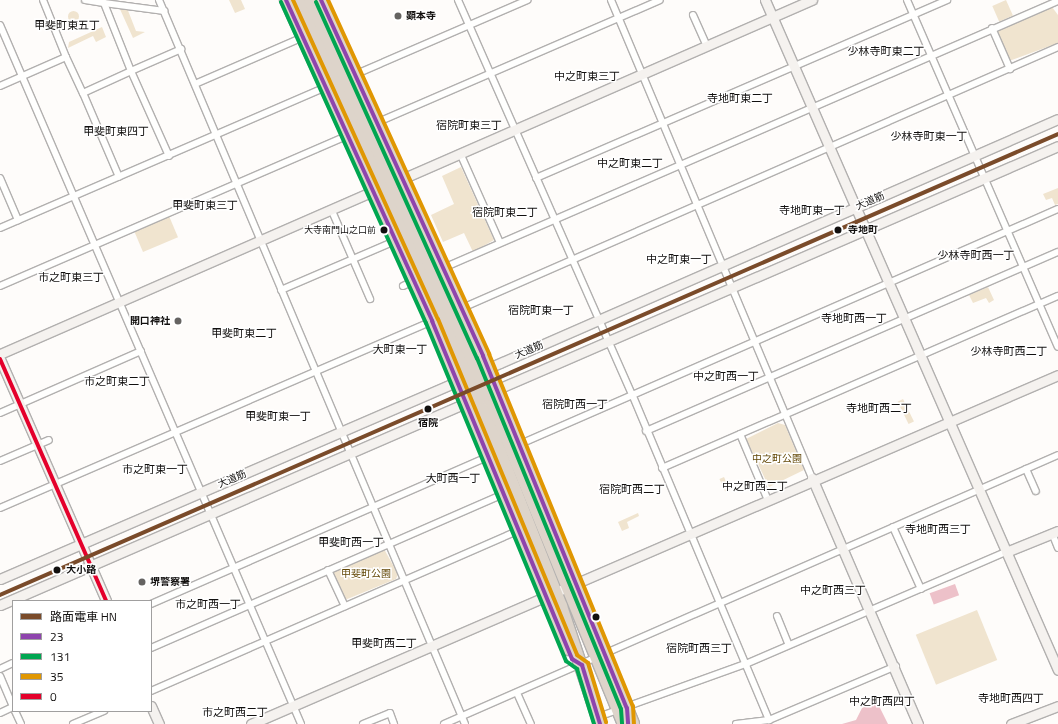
<!DOCTYPE html>
<meta charset="utf-8">
<style>
body{margin:0}
#map{position:relative;width:1058px;height:724px;overflow:hidden;background:#fefcfa;font-family:"Titillium Web","Noto Sans JP",sans-serif}
div>[style]{position:absolute}
.green>*{inset:0;background:#f0e4cf;transform-origin:0 0}
.round{border-radius:50%}
.water>*{inset:0;background:#edc1c9;transform-origin:0 0}
.roads{filter:drop-shadow(1px 0 #b2b0af) drop-shadow(-1px 0 #b2b0af) drop-shadow(0 1px #b2b0af) drop-shadow(0 -1px #b2b0af)}
.street>*{height:6px;margin:-3px;padding:0 3px;transform-origin:3px;border-radius:3px;background:#fffffe}
.secondary>*{height:9px;margin:-4.5px;padding:0 4.5px;transform-origin:4.5px;border-radius:4.5px;background:#f5f2ef}
.highway>*{height:12px;margin:-6px;padding:0 6px;transform-origin:6px;border-radius:6px;background:#ddd4ca}
.bus-1>*{height:4px;margin:-2px;padding:0 2px;transform-origin:2px;border-radius:2px;background:#8e44ad}
.bus-2>*{height:4px;margin:-2px;padding:0 2px;transform-origin:2px;border-radius:2px;background:#00a651}
.bus-3>*{height:4px;margin:-2px;padding:0 2px;transform-origin:2px;border-radius:2px;background:#e09702}
.bus-4>*{height:4px;margin:-2px;padding:0 2px;transform-origin:2px;border-radius:2px;background:#e4002b}
.tram-1>*{height:4px;margin:-2px;padding:0 2px;transform-origin:2px;border-radius:2px;background:#7a4b2a}
.dots>*{width:11px;height:11px;translate:-50% -50%;box-sizing:border-box;border:2px solid #fff;border-radius:50%}
span{translate:-50% -50%;white-space:nowrap;text-align:center;line-height:1.15;-webkit-text-stroke:3px #fff;paint-order:stroke}
.bus-label{font-size:9px;color:#12100f}
.right{translate:-100% -50%;text-align:right}
.poi-label{font-size:10px;color:#12100f;font-weight:700}
.left{translate:0 -50%;text-align:left}
.street-label{font-size:10px;color:#12100f}
.stop-label{font-size:10px;color:#12100f;font-weight:700}
.park-label{font-size:10px;color:#634807}
.neighbourhood-label{font-size:11px;color:#12100f}
.legend{position:absolute;left:12px;top:600px;width:140px;height:112px;box-sizing:border-box;background:#fff;border:1px solid #a09f9f;margin:0;padding:5px 7px;list-style:none;font-size:12px;color:#12100f}
.legend li{display:flex;align-items:center;gap:8px;height:20px}
.legend b{width:20px;border:1px solid #a09f9f}
</style>
<div id="map">
<div class="green">
<div style="clip-path:polygon(229px 0,241px 0,245px 9px,235px 13px)"></div>
<div style="left:1006px;top:0;width:17px;height:15px;rotate:66deg"></div>
<div style="clip-path:polygon(119px 7px,127px 8px,136px 31px,145px 32px,133px 38px)"></div>
<div style="clip-path:polygon(1052px 7px,1058px 15px,1058px 43px,1009px 61px,998px 31px)"></div>
<div class="round" style="left:67.5px;top:10.5px;width:11px;height:11px"></div>
<div style="clip-path:polygon(102px 27px,106px 37px,96px 42px,93px 36px,68px 48px,69px 42px)"></div>
<div style="clip-path:polygon(461px 167px,494px 240px,473px 252px,464px 233px,443px 242px,431px 215px,454px 204px,442px 176px)"></div>
<div style="clip-path:polygon(1058px 188px,1058px 204px,1055px 205px,1052px 198px,1046px 200px,1043px 194px)"></div>
<div style="left:169px;top:216px;width:23px;height:38px;rotate:67deg"></div>
<div style="clip-path:polygon(988px 287px,994px 300px,989px 303px,986px 298px,973px 303px,969px 295px)"></div>
<div style="left:903px;top:399px;width:25px;height:6px;rotate:64deg"></div>
<div style="clip-path:polygon(778px 423px,785px 425px,804px 470px,769px 487px,746px 439px)"></div>
<div style="left:724px;top:477px;width:14px;height:5px;rotate:65deg"></div>
<div style="clip-path:polygon(638px 513px,639px 516px,627px 522px,629px 528px,622px 531px,618px 522px)"></div>
<div style="clip-path:polygon(384px 549px,398px 574px,396px 579px,345px 600px,333px 571px)"></div>
<div style="left:977px;top:610px;width:54px;height:66px;rotate:68deg"></div>
</div>
<div class="water">
<div style="left:955px;top:584px;width:12px;height:27px;rotate:70deg"></div>
<div style="clip-path:polygon(877px 702px,888px 724px,842px 724px,856px 720px,862px 708px)"></div>
</div>
<div class="roads">
<div class="street">
<div style="left:85px;top:0;width:19px;rotate:9deg"></div>
<div style="left:159px;top:0;width:786px;rotate:67.09deg"></div>
<div style="left:458px;top:0;width:431px;rotate:66.2deg"></div>
<div style="left:632px;top:394px;width:354px;rotate:67.2deg"></div>
<div style="left:611px;top:0;width:519px;rotate:67.19deg"></div>
<div style="left:907px;top:0;width:378px;rotate:66.5deg"></div>
<div style="left:693px;top:15px;width:34px;rotate:66deg"></div>
<div style="left:0;top:25px;width:761px;rotate:66.7deg"></div>
<div style="left:992px;top:28px;width:45px;rotate:66.3deg"></div>
<div style="left:66px;top:57px;width:40px;rotate:65deg"></div>
<div style="left:83px;top:93px;width:53px;rotate:-24.6deg"></div>
<div style="left:131px;top:71px;width:73px;rotate:-111.7deg"></div>
<div style="left:104px;top:3px;width:61px;rotate:7.6deg"></div>
<div style="left:354px;top:75px;width:189px;rotate:-23.4deg"></div>
<div style="left:195px;top:84px;width:118px;rotate:-23.5deg"></div>
<div style="left:0;top:86px;width:72px;rotate:-23.7deg"></div>
<div style="left:66px;top:57px;width:61px;rotate:-112deg"></div>
<div style="left:83px;top:93px;width:91px;rotate:66.8deg"></div>
<div style="left:376px;top:123px;width:309px;rotate:-23.4deg"></div>
<div style="left:460px;top:153px;width:98px;rotate:66deg"></div>
<div style="left:169px;top:156px;width:93px;rotate:-114.1deg"></div>
<div style="left:131px;top:71px;width:55px;rotate:-23.7deg"></div>
<div style="left:0;top:178px;width:46px;rotate:66.8deg"></div>
<div style="left:536px;top:178px;width:448px;rotate:-23.4deg"></div>
<div style="left:332px;top:211px;width:96px;rotate:66.6deg"></div>
<div style="left:0;top:228px;width:357px;rotate:-23.4deg"></div>
<div style="left:441px;top:269px;width:673px;rotate:-23.48deg"></div>
<div style="left:0;top:286px;width:380px;rotate:-23.4deg"></div>
<div style="left:403px;top:286px;width:14px;rotate:-25deg"></div>
<div style="left:281px;top:290px;width:126px;rotate:-23.3deg"></div>
<div style="left:460px;top:309px;width:653px;rotate:-23.66deg"></div>
<div style="left:0;top:413px;width:154px;rotate:-23.7deg"></div>
<div style="left:646px;top:431px;width:449px;rotate:-23.5deg"></div>
<div style="left:740px;top:434px;width:69px;rotate:67.1deg"></div>
<div style="left:518px;top:445px;width:589px;rotate:-23.61deg"></div>
<div style="left:0;top:461px;width:53px;rotate:-23.2deg"></div>
<div style="left:662px;top:468px;width:432px;rotate:-23.5deg"></div>
<div style="left:1026px;top:469px;width:24px;rotate:66deg"></div>
<div style="left:0;top:508px;width:473px;rotate:-23.4deg"></div>
<div style="left:893px;top:527px;width:68px;rotate:65.7deg"></div>
<div style="left:1052px;top:533px;width:16px;rotate:68deg"></div>
<div style="left:328px;top:570px;width:40px;rotate:65deg"></div>
<div style="left:151px;top:604px;width:370px;rotate:-23.6deg"></div>
<div style="left:777px;top:616px;width:31px;rotate:68deg"></div>
<div style="left:151px;top:648px;width:386px;rotate:-23.6deg"></div>
<div style="left:0;top:669px;width:14px;rotate:-25deg"></div>
<div style="left:0;top:676px;width:33px;rotate:67deg"></div>
<div style="left:151px;top:691px;width:403px;rotate:-23.6deg"></div>
<div style="left:517px;top:693px;width:34px;rotate:66deg"></div>
<div style="left:15px;top:711px;width:14px;rotate:65deg"></div>
<div style="left:0;top:713px;width:14px;rotate:-25deg"></div>
<div style="left:598px;top:717px;width:159px;rotate:-19.8deg"></div>
<div style="left:748px;top:663px;width:281px;rotate:-23.3deg"></div>
<div style="left:73px;top:724px;width:34px;rotate:-23deg"></div>
<div style="left:363px;top:724px;width:29px;rotate:-22deg"></div>
<div style="left:390px;top:713px;width:12px;rotate:70deg"></div>
<div style="left:444px;top:724px;width:670px;rotate:-23.66deg"></div>
<div style="left:736px;top:724px;width:33px;rotate:-7deg"></div>
<div style="left:769px;top:720px;width:138px;rotate:-23deg"></div>
</div>
<div class="secondary">
<div style="left:765px;top:0;width:731px;rotate:66.38deg"></div>
<div style="left:397px;top:181px;width:453px;rotate:-23.6deg"></div>
<div style="left:0;top:354px;width:412px;rotate:-23.6deg"></div>
<div style="left:0;top:359px;width:264px;rotate:66.3deg"></div>
<div style="left:484px;top:370px;width:626px;rotate:-23.62deg"></div>
<div style="left:812px;top:478px;width:268px;rotate:66.7deg"></div>
<div style="left:1006px;top:552px;width:56px;rotate:-22deg"></div>
<div style="left:0;top:579px;width:504px;rotate:-23.36deg"></div>
<div style="left:0;top:605px;width:1153px;rotate:-23.45deg"></div>
<div style="left:151px;top:706px;width:20px;rotate:66deg"></div>
<div style="left:251px;top:724px;width:879px;rotate:-23.39deg"></div>
<div style="left:1011px;top:724px;width:50px;rotate:-21deg"></div>
</div>
<div class="highway">
<div style="left:286px;top:0;width:353px;rotate:65.5deg"></div>
<div style="left:432px;top:321px;width:355px;rotate:67.5deg"></div>
<div style="left:298px;top:0;width:449px;rotate:65.7deg"></div>
<div style="left:483px;top:409px;width:212px;rotate:68.4deg"></div>
<div style="left:561px;top:606px;width:124px;rotate:71.7deg"></div>
<div style="left:310px;top:0;width:444px;rotate:65.7deg"></div>
<div style="left:493px;top:405px;width:345px;rotate:67.7deg"></div>
<div style="left:321px;top:0;width:391px;rotate:65.5deg"></div>
<div style="left:483px;top:356px;width:397px;rotate:67.8deg"></div>
</div>
</div>
<div class="bus-1">
<div style="left:286px;top:0;width:353px;rotate:65.5deg"></div>
<div style="left:432px;top:321px;width:366px;rotate:67.5deg"></div>
<div style="left:572px;top:659px;width:12px;rotate:31deg"></div>
<div style="left:582px;top:665px;width:62px;rotate:73deg"></div>
<div style="left:321px;top:0;width:391px;rotate:65.5deg"></div>
<div style="left:483px;top:356px;width:380px;rotate:67.8deg"></div>
<div style="left:627px;top:708px;width:16px;rotate:86deg"></div>
</div>
<div class="bus-2">
<div style="left:281px;top:2px;width:352px;rotate:65.7deg"></div>
<div style="left:426px;top:323px;width:366px;rotate:67.5deg"></div>
<div style="left:566px;top:661px;width:14px;rotate:36deg"></div>
<div style="left:577px;top:669px;width:58px;rotate:72.8deg"></div>
<div style="left:316px;top:2px;width:391px;rotate:65.7deg"></div>
<div style="left:477px;top:358px;width:379px;rotate:67.7deg"></div>
<div style="left:621px;top:709px;width:15px;rotate:86deg"></div>
</div>
<div class="bus-3">
<div style="left:293px;top:0;width:350px;rotate:65.6deg"></div>
<div style="left:438px;top:319px;width:364px;rotate:67.5deg"></div>
<div style="left:577px;top:655px;width:14px;rotate:36deg"></div>
<div style="left:588px;top:663px;width:62px;rotate:73deg"></div>
<div style="left:328px;top:0;width:389px;rotate:65.5deg"></div>
<div style="left:489px;top:354px;width:380px;rotate:67.8deg"></div>
<div style="left:633px;top:706px;width:18px;rotate:87deg"></div>
</div>
<div class="bus-4">
<div style="left:0;top:359px;width:264px;rotate:66.3deg"></div>
</div>
<div class="tram-1">
<div style="left:0;top:595px;width:1154px;rotate:-23.54deg"></div>
</div>
<div class="dots">
<div style="left:398px;top:16px;background:#656361"></div>
<div style="left:384px;top:230px;background:#12100f"></div>
<div style="left:838px;top:230px;background:#12100f"></div>
<div style="left:178px;top:321px;background:#656361"></div>
<div style="left:428px;top:409px;background:#12100f"></div>
<div style="left:57px;top:570px;background:#12100f"></div>
<div style="left:142px;top:582px;background:#656361"></div>
<div style="left:596px;top:617px;background:#12100f"></div>
</div>
<div class="bus-label">
<span class="right" style="left:376px;top:230px">大寺南門山之口前</span>
</div>
<div class="poi-label">
<span class="left" style="left:406px;top:16px">顕本寺</span>
<span class="right" style="left:170px;top:321px">開口神社</span>
<span class="left" style="left:150px;top:582px">堺警察署</span>
</div>
<div class="street-label">
<span style="left:870px;top:201px;rotate:-24deg">大道筋</span>
<span style="left:529px;top:350px;rotate:-23deg">大道筋</span>
<span style="left:232px;top:479px;rotate:-23deg">大道筋</span>
</div>
<div class="stop-label">
<span class="left" style="left:848px;top:230px">寺地町</span>
<span style="left:428px;top:423px">宿院</span>
<span class="left" style="left:66px;top:570px">大小路</span>
</div>
<div class="park-label">
<span style="left:777px;top:459px">中之町公園</span>
<span style="left:366px;top:574px">甲斐町公園</span>
</div>
<div class="neighbourhood-label">
<span style="left:67px;top:25px">甲斐町東五丁</span>
<span style="left:886px;top:51px">少林寺町東二丁</span>
<span style="left:587px;top:76px">中之町東三丁</span>
<span style="left:740px;top:98px">寺地町東二丁</span>
<span style="left:469px;top:125px">宿院町東三丁</span>
<span style="left:116px;top:131px">甲斐町東四丁</span>
<span style="left:929px;top:136px">少林寺町東一丁</span>
<span style="left:630px;top:163px">中之町東二丁</span>
<span style="left:205px;top:205px">甲斐町東三丁</span>
<span style="left:812px;top:210px">寺地町東一丁</span>
<span style="left:505px;top:212px">宿院町東二丁</span>
<span style="left:976px;top:255px">少林寺町西一丁</span>
<span style="left:679px;top:259px">中之町東一丁</span>
<span style="left:71px;top:277px">市之町東三丁</span>
<span style="left:541px;top:310px">宿院町東一丁</span>
<span style="left:854px;top:318px">寺地町西一丁</span>
<span style="left:244px;top:333px">甲斐町東二丁</span>
<span style="left:400px;top:349px">大町東一丁</span>
<span style="left:1009px;top:351px">少林寺町西二丁</span>
<span style="left:726px;top:376px">中之町西一丁</span>
<span style="left:117px;top:381px">市之町東二丁</span>
<span style="left:575px;top:404px">宿院町西一丁</span>
<span style="left:879px;top:408px">寺地町西二丁</span>
<span style="left:278px;top:416px">甲斐町東一丁</span>
<span style="left:155px;top:469px">市之町東一丁</span>
<span style="left:453px;top:478px">大町西一丁</span>
<span style="left:755px;top:486px">中之町西二丁</span>
<span style="left:632px;top:489px">宿院町西二丁</span>
<span style="left:938px;top:529px">寺地町西三丁</span>
<span style="left:351px;top:542px">甲斐町西一丁</span>
<span style="left:833px;top:590px">中之町西三丁</span>
<span style="left:208px;top:604px">市之町西一丁</span>
<span style="left:384px;top:643px">甲斐町西二丁</span>
<span style="left:699px;top:648px">宿院町西三丁</span>
<span style="left:1011px;top:698px">寺地町西四丁</span>
<span style="left:882px;top:701px">中之町西四丁</span>
<span style="left:235px;top:712px">市之町西二丁</span>
</div>
<ul class="legend">
<li><b style="height:5px;background:#7a4b2a"></b>路面電車 HN</li>
<li><b style="height:5px;background:#8e44ad"></b>23</li>
<li><b style="height:5px;background:#00a651"></b>131</li>
<li><b style="height:5px;background:#e09702"></b>35</li>
<li><b style="height:5px;background:#e4002b"></b>0</li>
</ul>
</div>
